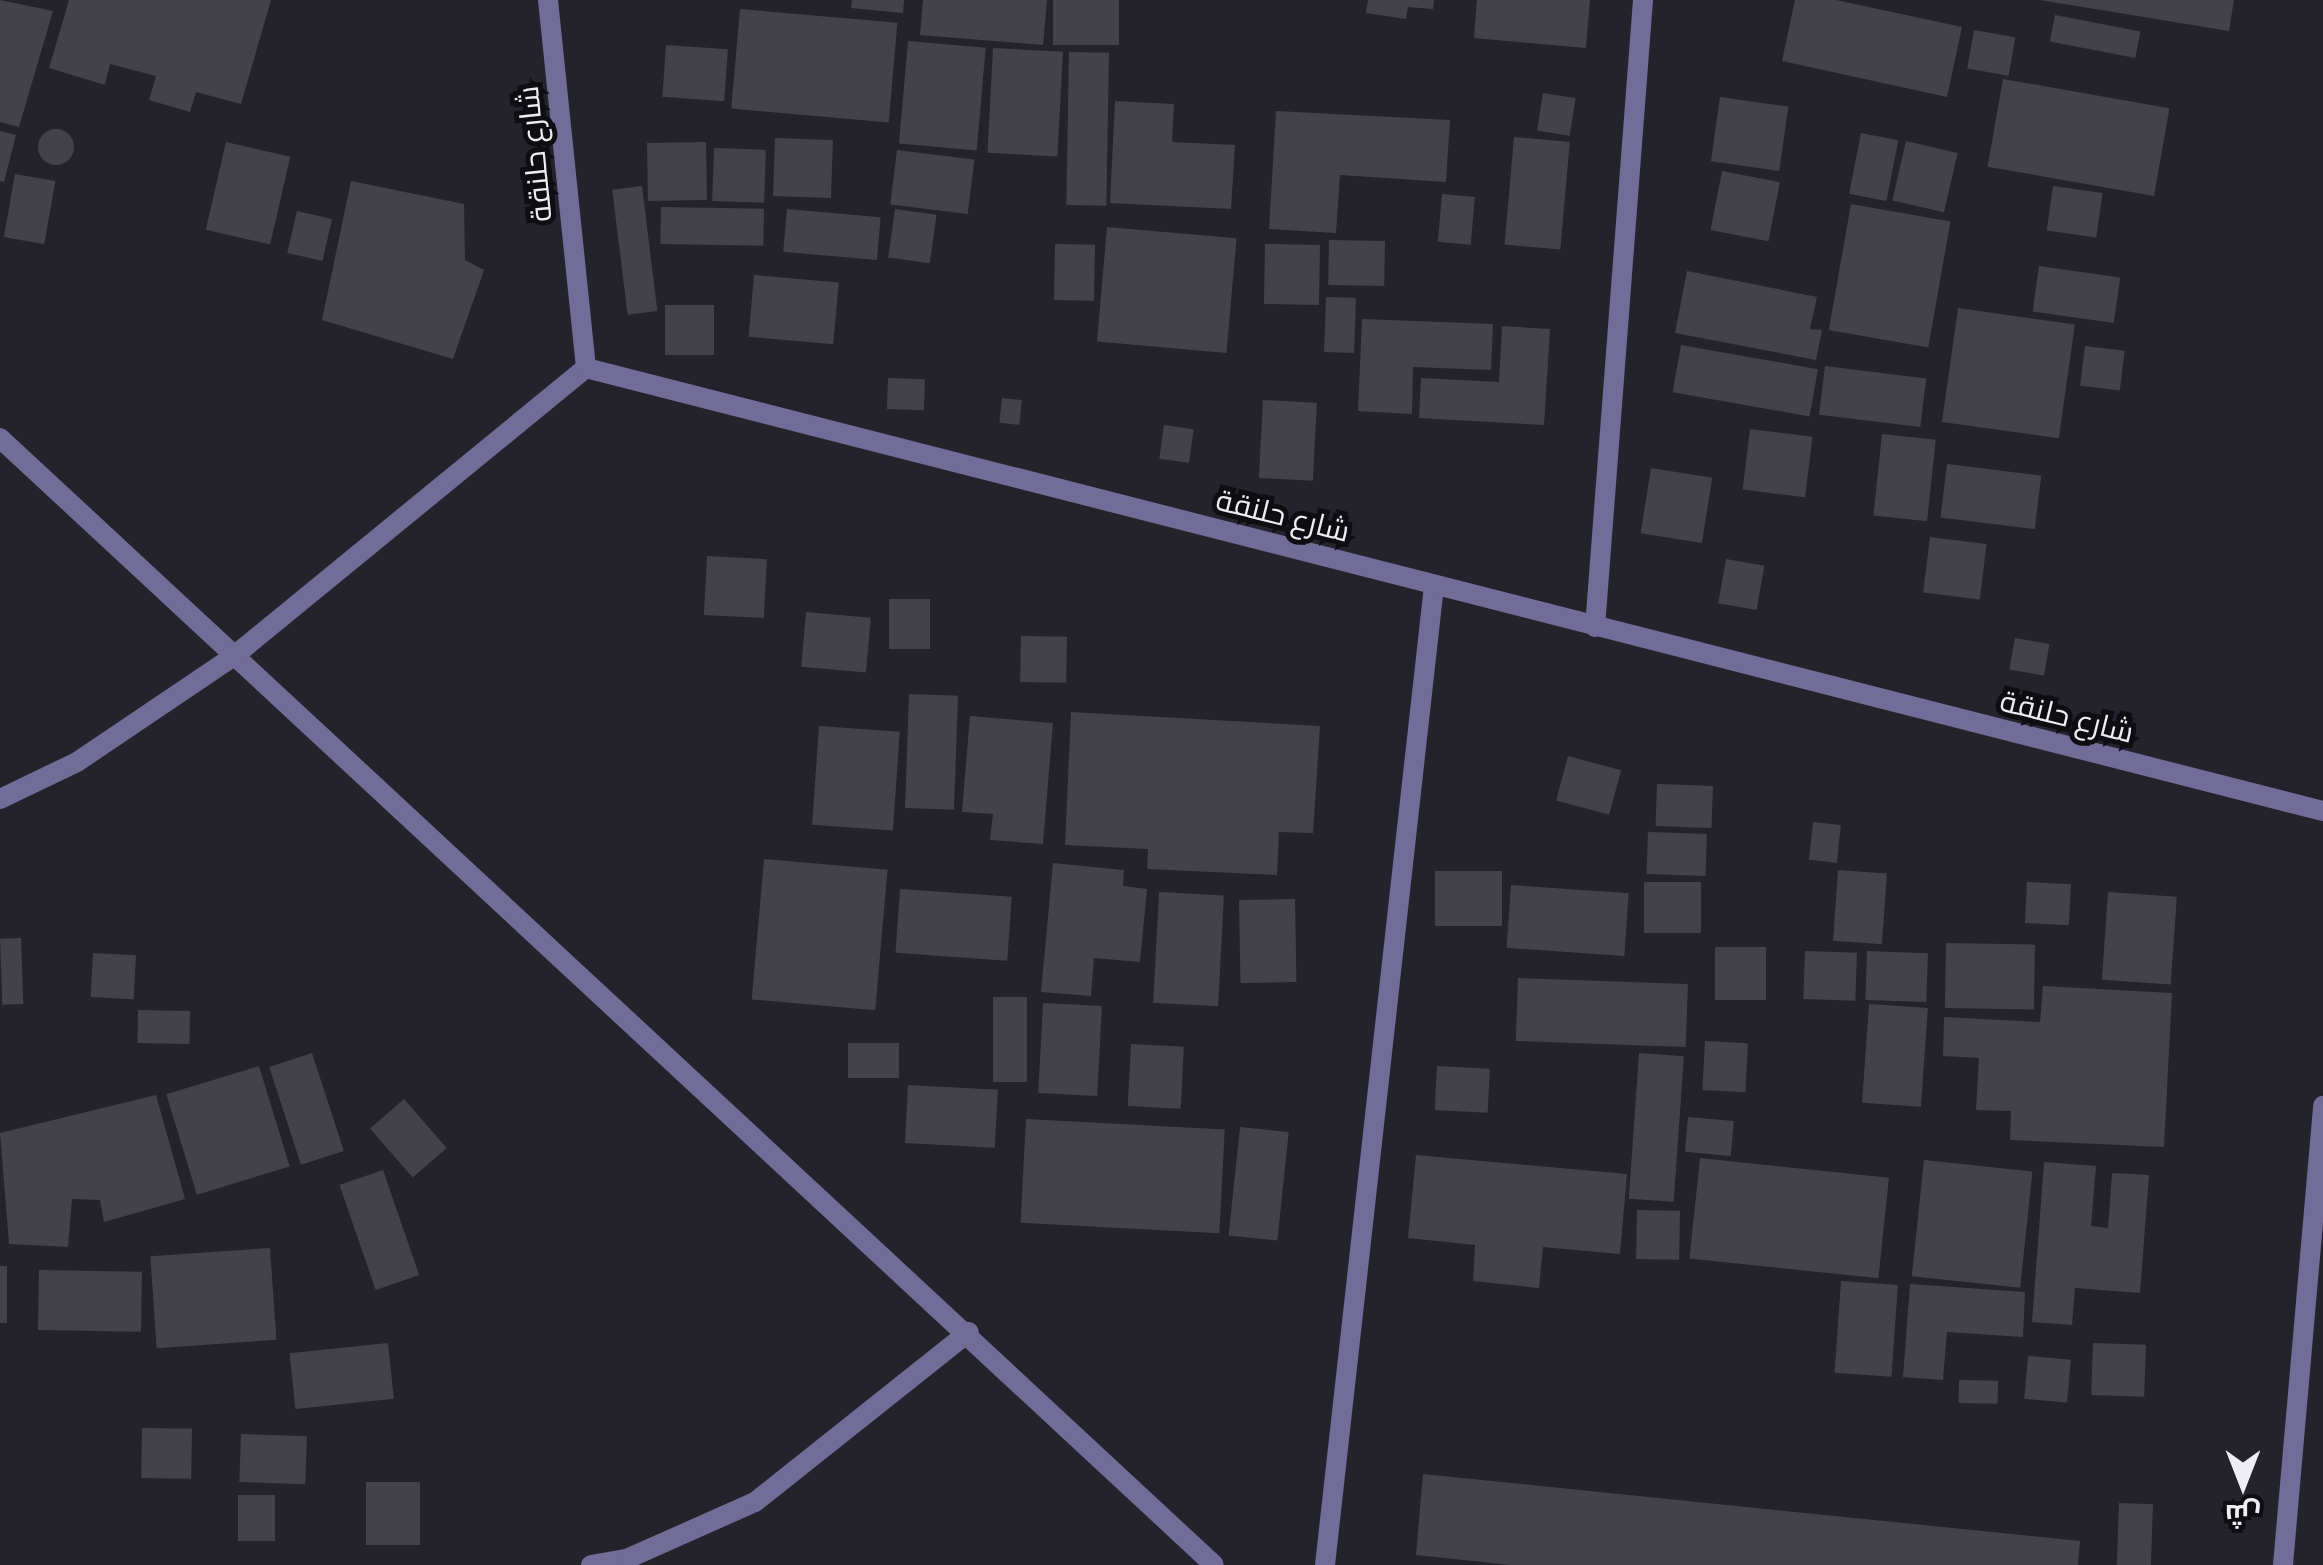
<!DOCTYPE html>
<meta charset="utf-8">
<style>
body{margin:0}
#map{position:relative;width:2323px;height:1565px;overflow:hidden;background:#24232b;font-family:"Public Sans",Cairo,sans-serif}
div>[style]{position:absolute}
.building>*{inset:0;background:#43424a;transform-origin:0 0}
.round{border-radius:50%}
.minor>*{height:20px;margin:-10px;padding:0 10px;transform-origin:10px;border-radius:10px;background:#726c98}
.tertiary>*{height:20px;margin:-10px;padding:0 10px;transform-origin:10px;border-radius:10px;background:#726c98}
span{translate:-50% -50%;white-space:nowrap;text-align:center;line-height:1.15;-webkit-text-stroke:10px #0e0d11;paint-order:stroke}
.street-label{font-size:30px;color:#eeedf3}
.north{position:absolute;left:2193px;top:1435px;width:100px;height:100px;-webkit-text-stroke:8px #0e0d11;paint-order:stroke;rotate:180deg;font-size:28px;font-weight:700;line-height:40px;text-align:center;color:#eeedf3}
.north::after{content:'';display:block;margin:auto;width:35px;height:45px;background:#eeedf3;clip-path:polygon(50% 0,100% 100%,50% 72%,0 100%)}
</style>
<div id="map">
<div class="building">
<div style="clip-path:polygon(0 0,53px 11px,19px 127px,0 122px)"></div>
<div style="clip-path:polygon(69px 0,271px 0,241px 104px,196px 92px,190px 112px,149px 100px,156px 76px,110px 64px,105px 85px,49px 68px)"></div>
<div style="clip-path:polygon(852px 0,904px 0,903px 13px,851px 8px)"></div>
<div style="clip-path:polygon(923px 0,1047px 0,1043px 45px,920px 35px)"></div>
<div style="left:1053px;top:0;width:66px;height:45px"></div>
<div style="clip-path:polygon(1368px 0,1434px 0,1433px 9px,1408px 7px,1406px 19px,1366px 13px)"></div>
<div style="clip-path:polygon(1477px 0,1590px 0,1586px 48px,1474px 38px)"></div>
<div style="clip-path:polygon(1795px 0,1836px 0,1962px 27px,1947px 97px,1782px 61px)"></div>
<div style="clip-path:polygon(2040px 0,2234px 0,2229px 31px)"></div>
<div style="left:740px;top:9px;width:158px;height:100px;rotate:5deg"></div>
<div style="left:2055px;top:15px;width:87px;height:27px;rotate:11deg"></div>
<div style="left:1974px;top:30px;width:42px;height:39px;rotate:10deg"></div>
<div style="left:908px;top:41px;width:78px;height:103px;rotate:5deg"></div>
<div style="left:666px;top:45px;width:62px;height:52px;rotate:4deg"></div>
<div style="left:993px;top:48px;width:70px;height:105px;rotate:3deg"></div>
<div style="left:1069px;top:52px;width:40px;height:153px;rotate:1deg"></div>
<div style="left:2003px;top:79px;width:169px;height:89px;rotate:10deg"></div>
<div style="left:1543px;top:93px;width:33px;height:38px;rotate:9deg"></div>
<div style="left:1720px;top:97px;width:69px;height:65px;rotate:8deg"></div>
<div style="clip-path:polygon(1115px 101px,1174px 104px,1172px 142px,1235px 145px,1231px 209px,1110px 203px)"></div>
<div style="clip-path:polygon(1276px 111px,1450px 120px,1446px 182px,1340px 175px,1336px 233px,1269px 229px)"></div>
<div class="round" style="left:38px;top:129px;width:36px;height:36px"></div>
<div style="clip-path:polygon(0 131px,16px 135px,4px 182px,0 181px)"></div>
<div style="left:1861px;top:133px;width:38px;height:62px;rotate:11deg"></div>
<div style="left:1514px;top:137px;width:56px;height:108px;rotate:5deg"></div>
<div style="left:775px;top:138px;width:58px;height:58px;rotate:2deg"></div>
<div style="left:1906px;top:141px;width:53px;height:61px;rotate:13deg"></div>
<div style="left:226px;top:142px;width:66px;height:90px;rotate:13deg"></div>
<div style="left:706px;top:142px;width:58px;height:59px;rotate:89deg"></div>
<div style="left:714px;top:148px;width:52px;height:53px;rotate:2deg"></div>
<div style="left:897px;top:150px;width:78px;height:55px;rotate:7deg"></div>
<div style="left:1722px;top:171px;width:59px;height:60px;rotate:11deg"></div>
<div style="left:15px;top:174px;width:41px;height:64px;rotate:10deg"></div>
<div style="clip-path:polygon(351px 181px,464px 204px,465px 260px,484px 270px,453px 359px,322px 320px)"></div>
<div style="left:642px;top:186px;width:126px;height:30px;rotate:83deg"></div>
<div style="left:2053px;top:186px;width:50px;height:45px;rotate:8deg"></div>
<div style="left:1442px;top:194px;width:33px;height:48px;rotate:5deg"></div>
<div style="left:1851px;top:204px;width:101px;height:128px;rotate:10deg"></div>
<div style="left:661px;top:207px;width:103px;height:37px;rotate:1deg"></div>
<div style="left:787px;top:209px;width:94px;height:43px;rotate:5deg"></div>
<div style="left:895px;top:209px;width:42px;height:49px;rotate:8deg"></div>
<div style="left:297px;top:211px;width:36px;height:43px;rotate:13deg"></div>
<div style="left:1107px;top:227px;width:130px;height:115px;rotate:5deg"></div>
<div style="left:1329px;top:240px;width:56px;height:45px;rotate:1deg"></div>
<div style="left:1055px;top:244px;width:40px;height:56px;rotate:1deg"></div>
<div style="left:1265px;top:244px;width:55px;height:60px;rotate:1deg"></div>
<div style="left:2039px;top:266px;width:82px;height:46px;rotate:8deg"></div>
<div style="clip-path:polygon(1687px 271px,1817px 297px,1810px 329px,1822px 330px,1816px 360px,1675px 333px)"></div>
<div style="left:754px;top:275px;width:85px;height:62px;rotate:5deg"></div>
<div style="left:1326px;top:297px;width:30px;height:55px;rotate:2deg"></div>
<div style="left:714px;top:305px;width:50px;height:49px;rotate:90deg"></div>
<div style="left:1958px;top:308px;width:118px;height:115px;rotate:8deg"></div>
<div style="clip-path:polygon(1362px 319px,1493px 324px,1491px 370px,1413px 367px,1412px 414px,1358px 411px)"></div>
<div style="clip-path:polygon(1502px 326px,1550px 329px,1544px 425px,1419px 418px,1421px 378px,1499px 382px)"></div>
<div style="left:1681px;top:345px;width:139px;height:48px;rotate:10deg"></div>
<div style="left:2085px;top:346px;width:40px;height:40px;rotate:7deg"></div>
<div style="left:1825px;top:366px;width:102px;height:49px;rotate:7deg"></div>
<div style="left:888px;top:378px;width:37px;height:31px;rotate:2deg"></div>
<div style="left:1002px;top:398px;width:20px;height:25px;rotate:6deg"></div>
<div style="left:1263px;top:400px;width:54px;height:78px;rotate:3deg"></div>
<div style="left:1164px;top:425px;width:30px;height:34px;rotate:8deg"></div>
<div style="left:1750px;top:429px;width:63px;height:61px;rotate:7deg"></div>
<div style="left:1882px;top:434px;width:54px;height:82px;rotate:6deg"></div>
<div style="left:1947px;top:464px;width:95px;height:54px;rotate:7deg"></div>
<div style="left:1651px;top:468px;width:62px;height:66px;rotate:9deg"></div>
<div style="left:1930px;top:537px;width:57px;height:56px;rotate:7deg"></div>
<div style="left:707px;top:556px;width:60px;height:59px;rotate:3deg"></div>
<div style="left:1726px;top:559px;width:39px;height:45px;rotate:10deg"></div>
<div style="left:889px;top:599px;width:41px;height:50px"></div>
<div style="left:806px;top:612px;width:65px;height:55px;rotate:5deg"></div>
<div style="left:1021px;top:636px;width:46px;height:46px;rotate:1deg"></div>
<div style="left:2015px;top:638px;width:35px;height:32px;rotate:10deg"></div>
<div style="left:909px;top:694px;width:49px;height:114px;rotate:2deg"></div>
<div style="clip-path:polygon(1071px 712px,1320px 726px,1313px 833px,1279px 832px,1277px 875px,1147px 869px,1148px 849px,1065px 845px)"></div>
<div style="clip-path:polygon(970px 716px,1053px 723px,1043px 844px,990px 840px,993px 814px,962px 812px)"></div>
<div style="left:819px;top:726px;width:81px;height:99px;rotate:4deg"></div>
<div style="left:1568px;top:756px;width:55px;height:46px;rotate:15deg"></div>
<div style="left:1657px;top:784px;width:56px;height:42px;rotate:2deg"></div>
<div style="left:1813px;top:822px;width:28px;height:38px;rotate:6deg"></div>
<div style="left:1648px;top:832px;width:59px;height:42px;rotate:2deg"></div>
<div style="left:764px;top:859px;width:124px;height:141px;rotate:5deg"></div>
<div style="clip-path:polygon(1053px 863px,1124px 870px,1123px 886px,1147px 889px,1140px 962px,1094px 958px,1091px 996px,1041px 992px)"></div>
<div style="left:1838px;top:870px;width:49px;height:71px;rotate:4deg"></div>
<div style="left:1435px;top:871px;width:67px;height:55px"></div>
<div style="left:1644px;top:882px;width:57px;height:51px"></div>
<div style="left:2027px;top:882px;width:44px;height:41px;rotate:3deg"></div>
<div style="left:1511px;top:885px;width:118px;height:63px;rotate:4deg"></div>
<div style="left:900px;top:889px;width:112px;height:64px;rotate:4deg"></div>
<div style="left:1159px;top:892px;width:65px;height:111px;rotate:3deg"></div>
<div style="left:2108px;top:892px;width:69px;height:88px;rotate:4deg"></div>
<div style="left:1295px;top:899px;width:83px;height:56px;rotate:89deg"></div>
<div style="left:21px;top:938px;width:66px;height:21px;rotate:88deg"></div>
<div style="left:1946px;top:943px;width:89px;height:65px;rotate:1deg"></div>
<div style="left:1715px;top:947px;width:51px;height:53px"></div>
<div style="left:1805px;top:951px;width:52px;height:48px;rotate:2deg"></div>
<div style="left:1867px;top:951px;width:61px;height:49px;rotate:2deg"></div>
<div style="left:93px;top:953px;width:43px;height:44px;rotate:3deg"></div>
<div style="left:1518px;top:978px;width:170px;height:63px;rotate:2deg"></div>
<div style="clip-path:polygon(2043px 986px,2172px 993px,2164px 1147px,2010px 1140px,2011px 1111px,1976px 1110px,1979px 1058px,1943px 1056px,1944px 1017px,2040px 1022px)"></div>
<div style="left:993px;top:997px;width:34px;height:85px"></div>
<div style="left:1043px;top:1003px;width:59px;height:90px;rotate:3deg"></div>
<div style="left:1869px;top:1004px;width:59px;height:99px;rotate:4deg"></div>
<div style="left:138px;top:1010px;width:52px;height:33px;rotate:1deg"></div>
<div style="left:1705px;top:1041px;width:43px;height:49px;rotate:3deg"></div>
<div style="left:848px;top:1043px;width:51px;height:35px"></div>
<div style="left:1131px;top:1044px;width:53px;height:62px;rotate:3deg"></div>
<div style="left:312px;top:1053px;width:103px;height:45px;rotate:72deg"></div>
<div style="left:1639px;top:1053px;width:45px;height:146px;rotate:4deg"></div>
<div style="left:259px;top:1066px;width:105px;height:97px;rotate:73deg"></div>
<div style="left:1437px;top:1066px;width:53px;height:44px;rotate:3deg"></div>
<div style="left:908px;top:1085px;width:90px;height:58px;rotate:3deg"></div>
<div style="clip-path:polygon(156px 1095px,185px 1199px,104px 1222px,100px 1200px,72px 1199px,68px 1247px,9px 1244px,0 1133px)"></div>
<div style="left:404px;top:1099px;width:65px;height:45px;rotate:49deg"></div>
<div style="left:1688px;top:1117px;width:46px;height:35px;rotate:5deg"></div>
<div style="left:1026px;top:1119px;width:199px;height:104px;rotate:3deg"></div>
<div style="left:1240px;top:1127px;width:49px;height:109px;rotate:6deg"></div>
<div style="clip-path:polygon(1416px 1155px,1627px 1174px,1620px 1254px,1543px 1247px,1539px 1288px,1473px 1281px,1475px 1245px,1408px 1238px)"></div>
<div style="left:1700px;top:1158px;width:190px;height:101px;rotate:6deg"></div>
<div style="left:1924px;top:1160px;width:109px;height:117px;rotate:6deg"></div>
<div style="clip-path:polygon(2044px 1162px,2096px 1166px,2091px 1226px,2108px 1228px,2112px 1173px,2149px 1175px,2140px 1293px,2075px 1288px,2072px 1325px,2032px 1322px)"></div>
<div style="left:383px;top:1170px;width:111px;height:46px;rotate:71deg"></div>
<div style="left:1637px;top:1210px;width:43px;height:49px;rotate:1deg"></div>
<div style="left:270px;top:1248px;width:92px;height:120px;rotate:86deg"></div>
<div style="left:0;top:1266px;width:7px;height:57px"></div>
<div style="left:39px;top:1270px;width:103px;height:60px;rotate:1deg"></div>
<div style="left:1841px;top:1281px;width:57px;height:92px;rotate:4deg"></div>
<div style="clip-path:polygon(1910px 1284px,2025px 1292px,2023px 1337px,1947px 1332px,1943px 1380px,1903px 1377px)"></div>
<div style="left:388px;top:1343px;width:56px;height:99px;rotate:84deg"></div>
<div style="left:2093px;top:1343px;width:53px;height:52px;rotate:2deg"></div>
<div style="left:2028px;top:1356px;width:43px;height:43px;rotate:5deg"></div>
<div style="left:1959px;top:1380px;width:39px;height:23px;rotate:1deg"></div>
<div style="left:142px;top:1428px;width:50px;height:50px;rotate:1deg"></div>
<div style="left:241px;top:1434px;width:66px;height:48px;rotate:2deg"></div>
<div style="clip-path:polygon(1423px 1474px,2080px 1541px,2078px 1565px,1511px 1565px,1416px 1555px)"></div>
<div style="left:366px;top:1482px;width:54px;height:63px"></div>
<div style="left:238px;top:1495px;width:37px;height:46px"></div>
<div style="left:2119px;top:1503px;width:34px;height:62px;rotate:2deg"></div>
</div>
<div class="minor">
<div style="left:0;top:438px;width:1656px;rotate:42.87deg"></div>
<div style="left:1595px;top:627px;width:629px;rotate:-85.62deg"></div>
<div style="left:0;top:799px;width:85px;rotate:-25.7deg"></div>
<div style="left:77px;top:762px;width:189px;rotate:-34deg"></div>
<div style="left:234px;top:656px;width:455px;rotate:-39.3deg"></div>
<div style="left:591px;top:1565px;width:39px;rotate:-10deg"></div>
<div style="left:629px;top:1558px;width:138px;rotate:-24deg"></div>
<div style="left:755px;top:1502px;width:273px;rotate:-38.5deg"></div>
<div style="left:1325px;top:1565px;width:986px;rotate:-83.65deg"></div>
</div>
<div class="tertiary">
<div style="left:548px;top:0;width:370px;rotate:84.1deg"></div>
<div style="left:586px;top:368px;width:1793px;rotate:14.31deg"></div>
<div style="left:2283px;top:1565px;width:461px;rotate:-85deg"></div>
</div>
<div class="street-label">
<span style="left:534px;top:154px;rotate:-96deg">شارع حلنقة</span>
<span style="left:1283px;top:515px;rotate:14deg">شارع حلنقة</span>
<span style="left:2067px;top:716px;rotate:14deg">شارع حلنقة</span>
</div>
<div class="north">ش</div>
</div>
